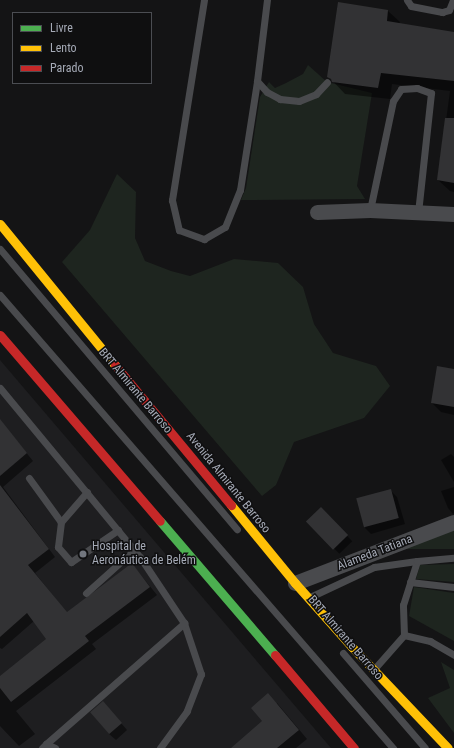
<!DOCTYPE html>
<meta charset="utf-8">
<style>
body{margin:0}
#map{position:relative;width:454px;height:748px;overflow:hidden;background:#141415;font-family:"Roboto Condensed",sans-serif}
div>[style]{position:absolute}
.built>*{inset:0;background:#1e1e20}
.green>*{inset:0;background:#1e251f}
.shadow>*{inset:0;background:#0007;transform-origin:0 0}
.building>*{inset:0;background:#323234;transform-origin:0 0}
.lane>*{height:7px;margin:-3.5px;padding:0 3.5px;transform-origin:3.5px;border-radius:3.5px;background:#494a4d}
.street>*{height:15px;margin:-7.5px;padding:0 7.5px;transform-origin:7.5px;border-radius:7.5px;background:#494a4d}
.fast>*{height:9px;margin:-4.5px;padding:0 4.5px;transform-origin:4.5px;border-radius:4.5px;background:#4caf50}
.slow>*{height:9px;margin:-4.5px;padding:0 4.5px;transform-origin:4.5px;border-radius:4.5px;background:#ffc107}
.jam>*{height:9px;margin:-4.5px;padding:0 4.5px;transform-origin:4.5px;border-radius:4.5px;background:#c62828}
.dots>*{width:11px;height:11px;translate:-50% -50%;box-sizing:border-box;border:2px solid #0f0f10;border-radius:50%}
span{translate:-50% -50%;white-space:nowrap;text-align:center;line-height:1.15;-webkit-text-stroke:3px #0f0f10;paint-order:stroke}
.street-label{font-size:12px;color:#a5aab6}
.poi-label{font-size:12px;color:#a5aab6}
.left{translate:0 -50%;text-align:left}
.legend{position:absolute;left:12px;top:12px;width:140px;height:72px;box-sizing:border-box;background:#0f0f10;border:1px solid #4b4d52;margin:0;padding:5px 7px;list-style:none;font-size:12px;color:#a5aab6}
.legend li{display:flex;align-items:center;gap:8px;height:20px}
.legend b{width:20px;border:1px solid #4b4d52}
</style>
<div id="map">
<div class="built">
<div style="clip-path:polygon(0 360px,331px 748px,0 748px)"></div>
</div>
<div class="green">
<div style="clip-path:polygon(308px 65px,327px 82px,372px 93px,357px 186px,365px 199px,241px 200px,246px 188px,260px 97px,269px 82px,275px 88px,286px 83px,303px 74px)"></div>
<div style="clip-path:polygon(117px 174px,136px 192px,135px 238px,145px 261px,171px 271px,190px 276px,234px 259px,278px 263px,303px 287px,314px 324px,333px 353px,376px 366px,390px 386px,364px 418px,294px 442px,276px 485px,262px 496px,62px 262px,90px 230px)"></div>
<div style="clip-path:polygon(454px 529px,454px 549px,404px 549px)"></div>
<div style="clip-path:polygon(454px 564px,454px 582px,416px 579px,420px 565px)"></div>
<div style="clip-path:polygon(414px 587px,454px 593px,454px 641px,409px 616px)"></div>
<div style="clip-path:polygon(441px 662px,454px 670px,454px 733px,428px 698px,450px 688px)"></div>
</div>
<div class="shadow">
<div style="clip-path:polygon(388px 11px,400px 22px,399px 24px,454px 33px,454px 192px,450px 191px,438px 180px,450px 91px,392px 84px,390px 99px,345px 94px,329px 77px)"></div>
<div style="clip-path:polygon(454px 370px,454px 415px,441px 412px,432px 403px)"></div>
<div style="clip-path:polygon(3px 424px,33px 461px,3px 487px,55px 557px,35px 573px,67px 613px,132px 564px,157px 595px,92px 644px,96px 649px,16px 711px,35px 734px,19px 746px,0 726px,0 677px,48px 639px,34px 621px,2px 649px,0 648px,0 426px)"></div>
<div style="clip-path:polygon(451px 454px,454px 457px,454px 482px,441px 460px)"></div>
<div style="clip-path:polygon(454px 487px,454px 513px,453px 514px,448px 508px,441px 491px)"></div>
<div style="clip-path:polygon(391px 491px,397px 497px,405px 524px,371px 534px,365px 528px)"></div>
<div style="left:321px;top:509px;width:45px;height:18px;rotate:46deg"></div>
<div style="clip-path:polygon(277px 703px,307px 739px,296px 748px,233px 748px,264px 721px)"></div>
<div style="clip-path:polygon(109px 709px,127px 730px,116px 740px,109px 734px)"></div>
</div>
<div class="building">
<div style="clip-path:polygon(338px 2px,388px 10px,387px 21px,454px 32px,454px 81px,381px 73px,378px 88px,332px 82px,331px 79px,327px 77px)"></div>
<div style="clip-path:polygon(445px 118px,454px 118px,454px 183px,437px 180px)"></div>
<div style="clip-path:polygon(437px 366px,454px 369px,454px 407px,431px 403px)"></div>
<div style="clip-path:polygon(0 419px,27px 453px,0 476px)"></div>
<div style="clip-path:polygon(0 485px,49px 549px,28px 565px,67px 612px,132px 563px,150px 587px,85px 636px,89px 641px,11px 702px,0 688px,0 676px,46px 639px,27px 613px,0 637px)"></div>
<div style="left:391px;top:489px;width:30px;height:36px;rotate:75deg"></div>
<div style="left:321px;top:507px;width:39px;height:21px;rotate:46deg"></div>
<div style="clip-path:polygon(268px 693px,299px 730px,277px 748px,231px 748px,262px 721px,251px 708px)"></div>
<div style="left:103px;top:701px;width:29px;height:17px;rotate:49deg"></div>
</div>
<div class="lane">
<div style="left:204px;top:0;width:203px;rotate:99.1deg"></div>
<div style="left:172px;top:200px;width:31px;rotate:77deg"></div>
<div style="left:179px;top:230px;width:27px;rotate:20deg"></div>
<div style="left:204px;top:239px;width:24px;rotate:-30deg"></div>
<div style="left:225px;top:227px;width:40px;rotate:-68deg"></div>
<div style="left:240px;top:190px;width:110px;rotate:-81.1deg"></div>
<div style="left:257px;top:81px;width:82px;rotate:-83deg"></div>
<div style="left:407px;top:0;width:7px;rotate:56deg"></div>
<div style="left:411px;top:6px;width:32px;rotate:11deg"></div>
<div style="left:442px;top:12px;width:7px;rotate:-16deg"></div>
<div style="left:449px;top:10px;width:11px;rotate:-68deg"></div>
<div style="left:257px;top:81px;width:15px;rotate:48deg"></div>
<div style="left:267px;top:92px;width:15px;rotate:28deg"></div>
<div style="left:280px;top:99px;width:19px;rotate:6deg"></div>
<div style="left:299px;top:101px;width:18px;rotate:-22deg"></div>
<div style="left:316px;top:94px;width:16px;rotate:-47deg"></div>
<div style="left:370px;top:210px;width:111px;rotate:-78.1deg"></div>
<div style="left:393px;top:101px;width:14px;rotate:-56deg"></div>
<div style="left:401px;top:89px;width:16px;rotate:-4deg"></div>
<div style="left:417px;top:88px;width:15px;rotate:20deg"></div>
<div style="left:431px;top:93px;width:120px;rotate:96.2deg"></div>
<div style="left:0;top:249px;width:367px;rotate:49.8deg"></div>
<div style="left:0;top:295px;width:600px;rotate:49.06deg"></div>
<div style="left:0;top:388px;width:219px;rotate:50.4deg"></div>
<div style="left:140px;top:557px;width:79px;rotate:56.3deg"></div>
<div style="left:184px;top:623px;width:54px;rotate:71.6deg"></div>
<div style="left:201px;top:674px;width:40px;rotate:111deg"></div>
<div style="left:187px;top:711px;width:46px;rotate:126.1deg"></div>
<div style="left:29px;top:478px;width:54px;rotate:54deg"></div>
<div style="left:87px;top:492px;width:40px;rotate:131deg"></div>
<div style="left:61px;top:522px;width:25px;rotate:97deg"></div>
<div style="left:58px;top:547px;width:20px;rotate:49deg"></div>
<div style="left:71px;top:562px;width:57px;rotate:-34.2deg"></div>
<div style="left:410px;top:582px;width:44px;rotate:6.5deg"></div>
<div style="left:86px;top:593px;width:64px;rotate:-41.9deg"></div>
<div style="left:310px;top:597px;width:71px;rotate:-25.1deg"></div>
<div style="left:374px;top:567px;width:43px;rotate:-7.9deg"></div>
<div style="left:404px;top:635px;width:27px;rotate:13deg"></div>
<div style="left:430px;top:641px;width:28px;rotate:30deg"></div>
<div style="left:343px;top:653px;width:125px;rotate:49.2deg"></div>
<div style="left:375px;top:668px;width:44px;rotate:-48.7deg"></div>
<div style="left:404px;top:635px;width:30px;rotate:-92deg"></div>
<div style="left:403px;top:605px;width:46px;rotate:-72.3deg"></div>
<div style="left:417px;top:561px;width:37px;rotate:-5deg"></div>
<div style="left:46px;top:744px;width:184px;rotate:-41.2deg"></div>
<div style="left:42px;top:748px;width:6px;rotate:-45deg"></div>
<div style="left:46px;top:744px;width:10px;rotate:24deg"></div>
</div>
<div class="street">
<div style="left:317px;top:212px;width:53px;rotate:-2.2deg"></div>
<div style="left:370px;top:210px;width:84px;rotate:2.7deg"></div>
<div style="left:295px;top:583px;width:170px;rotate:-21deg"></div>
</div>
<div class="fast">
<div style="left:160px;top:521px;width:177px;rotate:49.4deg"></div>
</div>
<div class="slow">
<div style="left:0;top:224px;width:182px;rotate:50.8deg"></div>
<div style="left:231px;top:505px;width:101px;rotate:50.6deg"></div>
<div style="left:295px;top:583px;width:86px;rotate:48.3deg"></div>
<div style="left:352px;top:647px;width:139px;rotate:46.5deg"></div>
</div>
<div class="jam">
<div style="left:0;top:335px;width:245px;rotate:49.3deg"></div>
<div style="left:115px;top:365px;width:182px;rotate:50.4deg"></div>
<div style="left:275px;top:655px;width:122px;rotate:49.7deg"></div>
</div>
<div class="dots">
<div style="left:83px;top:554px;background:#72767e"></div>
</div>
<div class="street-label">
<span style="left:135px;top:391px;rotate:50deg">BRT Almirante Barroso</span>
<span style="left:228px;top:483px;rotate:51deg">Avenida Almirante Barroso</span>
<span style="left:375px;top:553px;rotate:-21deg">Alameda Tatiana</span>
<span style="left:345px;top:638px;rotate:49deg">BRT Almirante Barroso</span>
</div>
<div class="poi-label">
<span class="left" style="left:92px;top:554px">Hospital de<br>Aeronáutica de Belém</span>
</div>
<ul class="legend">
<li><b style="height:5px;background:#4caf50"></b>Livre</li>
<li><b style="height:5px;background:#ffc107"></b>Lento</li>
<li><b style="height:5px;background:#c62828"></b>Parado</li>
</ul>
</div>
